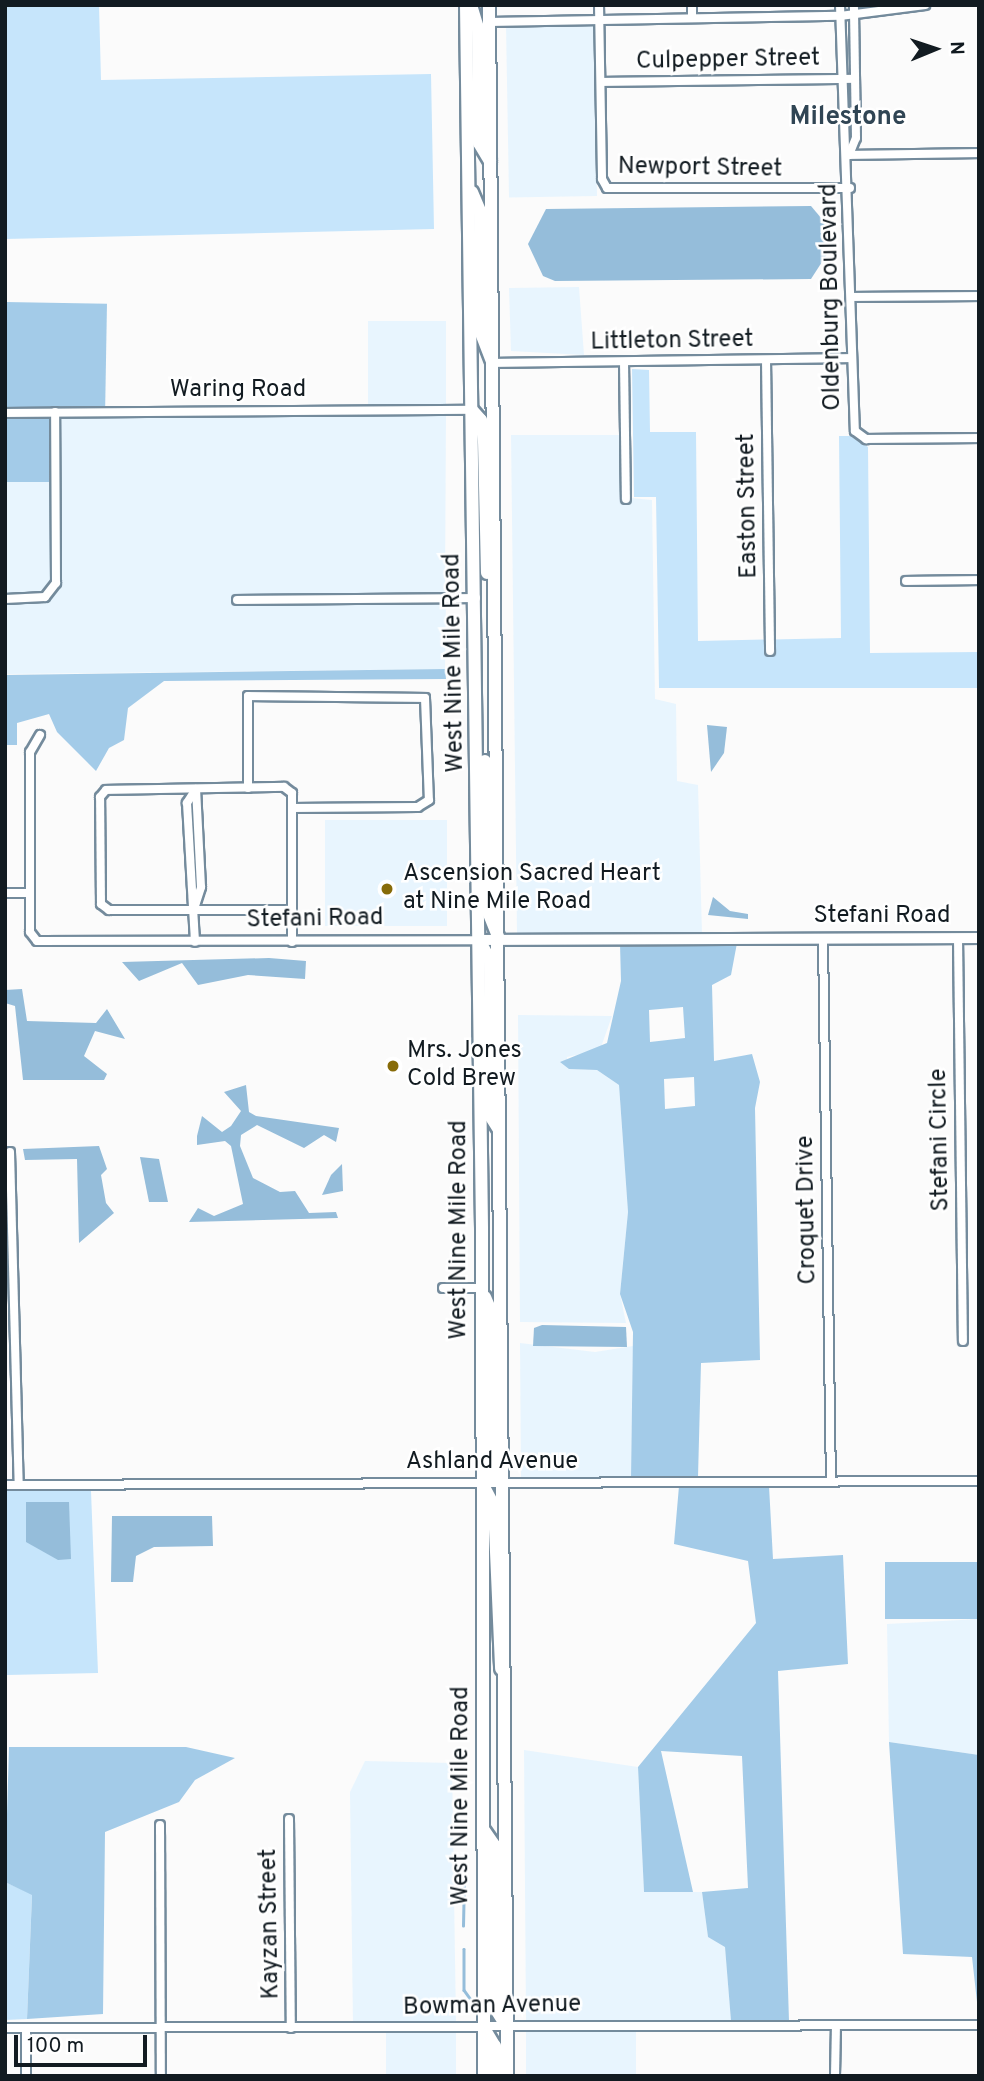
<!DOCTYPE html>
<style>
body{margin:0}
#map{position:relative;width:984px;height:2081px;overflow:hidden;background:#fbfbfb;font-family:Overpass,sans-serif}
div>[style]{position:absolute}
.built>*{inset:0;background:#e8f5fe;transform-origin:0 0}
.green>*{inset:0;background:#c6e5fb}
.forest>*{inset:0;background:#a3cbe8;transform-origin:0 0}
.water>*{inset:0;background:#95bdda}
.stream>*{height:2.5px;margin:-1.25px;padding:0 1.25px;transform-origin:1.25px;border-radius:1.25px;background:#95bdda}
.roads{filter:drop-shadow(2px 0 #748b9c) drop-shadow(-2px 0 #748b9c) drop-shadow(0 2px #748b9c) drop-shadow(0 -2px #748b9c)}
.minor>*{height:8px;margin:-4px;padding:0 4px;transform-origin:4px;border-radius:4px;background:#fff}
.tertiary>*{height:10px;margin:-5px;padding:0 5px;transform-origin:5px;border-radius:5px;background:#fff}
.primary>*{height:12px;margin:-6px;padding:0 6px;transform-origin:6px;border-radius:6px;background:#fff}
.dots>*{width:19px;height:19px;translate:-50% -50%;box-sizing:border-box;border:4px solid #fff;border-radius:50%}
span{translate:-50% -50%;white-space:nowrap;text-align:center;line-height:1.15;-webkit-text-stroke:5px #fff;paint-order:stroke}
.street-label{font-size:24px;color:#121b21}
.poi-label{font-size:24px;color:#121b21}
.left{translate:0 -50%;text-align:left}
.neighbourhood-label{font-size:26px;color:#304554;font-weight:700}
.frame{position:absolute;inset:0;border:7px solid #121b21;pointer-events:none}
.north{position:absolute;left:900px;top:14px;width:70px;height:70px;-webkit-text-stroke:5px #fff;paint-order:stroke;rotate:88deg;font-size:19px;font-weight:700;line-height:28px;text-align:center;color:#121b21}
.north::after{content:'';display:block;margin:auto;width:24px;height:32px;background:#121b21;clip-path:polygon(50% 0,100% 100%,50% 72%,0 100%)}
.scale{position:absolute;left:14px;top:2035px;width:133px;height:32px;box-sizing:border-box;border:4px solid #121b21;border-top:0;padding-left:9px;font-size:21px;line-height:24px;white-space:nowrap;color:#121b21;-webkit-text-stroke:5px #fff;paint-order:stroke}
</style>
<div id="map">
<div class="built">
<div style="left:594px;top:24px;width:172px;height:88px;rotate:89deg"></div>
<div style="clip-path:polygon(579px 287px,584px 355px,511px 351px,509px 288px)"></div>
<div style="left:446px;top:321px;width:84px;height:78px;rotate:90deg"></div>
<div style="clip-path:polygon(446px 414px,445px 593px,231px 596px,232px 605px,446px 602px,445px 669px,5px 674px,5px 603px,47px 601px,61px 583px,60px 417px)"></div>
<div style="clip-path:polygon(511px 435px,620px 435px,621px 504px,631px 504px,631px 498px,652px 500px,655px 699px,676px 704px,677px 781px,698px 785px,702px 934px,517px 935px)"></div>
<div style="clip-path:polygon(49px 450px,51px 583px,42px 593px,5px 594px,5px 482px,48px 480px)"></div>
<div style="left:325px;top:820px;width:122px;height:106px"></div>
<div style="clip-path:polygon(518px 1015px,612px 1016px,600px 1050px,567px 1057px,569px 1069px,597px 1070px,619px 1085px,628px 1212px,620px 1294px,626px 1323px,520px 1322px)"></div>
<div style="clip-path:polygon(520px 1343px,595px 1352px,633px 1346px,631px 1478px,521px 1478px)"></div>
<div style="clip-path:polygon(979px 1619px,979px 1755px,889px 1742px,887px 1624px)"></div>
<div style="clip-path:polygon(524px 1750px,638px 1767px,644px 1892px,702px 1892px,708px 1937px,725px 1946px,731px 2021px,526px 2022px)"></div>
<div style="clip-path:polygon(365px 1761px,452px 1763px,456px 2023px,353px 2024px,350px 1792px)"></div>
<div style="left:636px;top:2030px;width:46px;height:110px;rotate:90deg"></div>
<div style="left:386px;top:2032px;width:70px;height:44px"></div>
</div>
<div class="green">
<div style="clip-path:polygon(5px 5px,99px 5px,101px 80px,431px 74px,434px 229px,5px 239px)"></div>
<div style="clip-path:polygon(632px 369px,649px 370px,650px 432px,696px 432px,698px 641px,841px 638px,839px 436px,851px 436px,868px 447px,870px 653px,979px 652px,979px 688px,659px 688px,656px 497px,634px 497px)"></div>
<div style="clip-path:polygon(5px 1490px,91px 1491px,98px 1673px,7px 1675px,5px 1753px)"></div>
<div style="clip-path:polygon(5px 1882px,32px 1894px,27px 2019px,5px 2020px)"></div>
</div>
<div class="forest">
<div style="left:5px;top:302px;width:102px;height:106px;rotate:1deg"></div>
<div style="left:5px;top:417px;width:44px;height:65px"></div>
<div style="clip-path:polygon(445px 669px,446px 679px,164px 681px,128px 708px,124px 740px,109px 748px,96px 771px,57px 732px,49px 714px,17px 723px,17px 745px,5px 745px,5px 675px)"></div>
<div style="clip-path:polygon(evenodd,737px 943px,731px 975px,712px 985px,714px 1061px,752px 1054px,760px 1082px,755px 1108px,760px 1360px,701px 1363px,698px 1477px,631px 1478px,633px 1332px,620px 1294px,628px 1212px,619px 1085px,597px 1070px,569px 1069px,560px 1062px,607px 1043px,621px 981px,620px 944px,737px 943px,683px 1007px,685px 1038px,650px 1042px,649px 1010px,683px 1007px,737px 943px,694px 1077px,695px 1106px,665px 1109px,664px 1079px,694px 1077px)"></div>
<div style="clip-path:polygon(679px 1486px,769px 1486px,773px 1559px,843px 1555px,848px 1664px,778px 1671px,789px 2021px,731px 2021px,725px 1947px,708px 1937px,702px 1892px,748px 1888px,742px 1756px,661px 1751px,693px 1892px,644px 1892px,638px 1767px,756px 1623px,748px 1561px,674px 1544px)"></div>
<div style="left:979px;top:1562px;width:57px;height:94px;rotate:90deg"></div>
<div style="clip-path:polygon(889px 1742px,979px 1755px,979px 2020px,972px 1957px,903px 1954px)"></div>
<div style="clip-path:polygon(9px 1747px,186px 1747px,235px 1758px,195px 1780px,179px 1802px,105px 1832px,103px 2014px,27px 2019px,32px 1895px,5px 1882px)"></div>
</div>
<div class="water">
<div style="clip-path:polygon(811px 206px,827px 225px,831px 248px,811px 279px,555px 281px,543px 276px,528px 244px,546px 209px)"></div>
<div style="clip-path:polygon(707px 725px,727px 727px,724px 753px,711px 772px)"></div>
<div style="clip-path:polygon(713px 897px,730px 911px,748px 914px,748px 919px,708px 915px)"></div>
<div style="clip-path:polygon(269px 958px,306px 961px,305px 979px,248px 975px,198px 985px,182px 963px,139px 981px,122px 962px)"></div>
<div style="clip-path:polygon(22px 989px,27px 1021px,96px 1023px,107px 1009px,125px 1039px,95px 1031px,84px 1056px,107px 1074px,104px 1080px,23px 1080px,15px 1006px,5px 1003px,5px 990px)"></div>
<div style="clip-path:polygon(246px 1085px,249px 1112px,256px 1116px,339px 1128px,336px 1142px,324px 1135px,304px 1148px,257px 1125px,241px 1135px,240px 1146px,253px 1178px,280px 1192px,295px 1191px,309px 1213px,336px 1212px,338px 1218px,189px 1222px,198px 1208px,214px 1216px,243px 1204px,231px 1146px,225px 1141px,197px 1145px,197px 1136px,202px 1116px,222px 1132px,231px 1126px,241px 1111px,224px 1092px)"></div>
<div style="clip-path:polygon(99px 1146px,107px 1169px,101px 1175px,106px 1203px,114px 1213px,79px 1243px,77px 1159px,25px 1160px,23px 1149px)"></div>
<div style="clip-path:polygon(140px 1157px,159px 1159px,168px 1202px,149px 1202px)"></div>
<div style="clip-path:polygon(342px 1164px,343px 1191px,322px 1195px,331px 1175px)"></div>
<div style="clip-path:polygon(542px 1325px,626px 1327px,627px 1347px,533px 1346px,534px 1328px)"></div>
<div style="clip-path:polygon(26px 1502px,69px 1502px,71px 1559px,58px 1560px,26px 1542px)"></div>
<div style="clip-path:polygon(112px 1516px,212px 1516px,213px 1546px,154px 1547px,136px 1556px,133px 1582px,111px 1582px)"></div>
</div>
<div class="stream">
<div style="left:463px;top:1926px;width:49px;rotate:-88.8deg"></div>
<div style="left:464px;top:1949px;width:41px;rotate:90deg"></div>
<div style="left:464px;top:1990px;width:14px;rotate:54deg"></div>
</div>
<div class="roads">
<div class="minor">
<div style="left:599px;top:5px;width:174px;rotate:89deg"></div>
<div style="left:602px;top:179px;width:10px;rotate:61deg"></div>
<div style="left:607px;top:188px;width:243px"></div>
<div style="left:692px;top:5px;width:13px;rotate:90deg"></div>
<div style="left:840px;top:5px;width:426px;rotate:88deg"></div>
<div style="left:855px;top:431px;width:14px;rotate:36deg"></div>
<div style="left:866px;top:439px;width:113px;rotate:-0.5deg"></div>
<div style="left:489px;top:22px;width:351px;rotate:-1deg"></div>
<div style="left:840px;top:16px;width:86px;rotate:-7.4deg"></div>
<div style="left:601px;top:82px;width:254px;rotate:-0.7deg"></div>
<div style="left:849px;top:155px;width:18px;rotate:-68deg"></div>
<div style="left:856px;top:138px;width:133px;rotate:-90.9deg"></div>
<div style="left:849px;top:155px;width:130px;rotate:-0.9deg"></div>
<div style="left:851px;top:297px;width:128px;rotate:-0.4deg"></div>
<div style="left:766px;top:360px;width:291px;rotate:89.2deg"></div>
<div style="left:624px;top:362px;width:137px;rotate:89.2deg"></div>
<div style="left:493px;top:363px;width:359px;rotate:-0.8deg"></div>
<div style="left:5px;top:413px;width:467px;rotate:-0.4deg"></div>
<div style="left:906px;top:581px;width:73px;rotate:-0.8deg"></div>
<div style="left:5px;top:599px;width:40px;rotate:-2.9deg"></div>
<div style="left:45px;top:597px;width:18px;rotate:-52deg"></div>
<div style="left:56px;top:583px;width:171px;rotate:-90.3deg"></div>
<div style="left:237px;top:600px;width:239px;rotate:-0.5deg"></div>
<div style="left:40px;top:735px;width:20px;rotate:120deg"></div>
<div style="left:30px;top:752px;width:180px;rotate:90deg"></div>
<div style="left:30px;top:932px;width:11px;rotate:52deg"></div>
<div style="left:37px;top:941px;width:442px;rotate:-0.1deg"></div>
<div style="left:284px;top:787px;width:10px;rotate:37deg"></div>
<div style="left:292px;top:793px;width:117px;rotate:90deg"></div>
<div style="left:292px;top:910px;width:183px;rotate:180deg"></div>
<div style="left:109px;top:910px;width:10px;rotate:-143deg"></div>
<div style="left:101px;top:904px;width:107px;rotate:-90.5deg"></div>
<div style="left:100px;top:797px;width:9px;rotate:-49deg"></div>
<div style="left:106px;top:790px;width:178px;rotate:-1deg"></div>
<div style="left:248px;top:788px;width:92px;rotate:-90deg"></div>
<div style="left:248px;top:696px;width:177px;rotate:0.6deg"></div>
<div style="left:425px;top:698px;width:102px;rotate:87.8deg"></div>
<div style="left:429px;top:800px;width:13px;rotate:148deg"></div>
<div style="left:418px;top:807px;width:126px;rotate:179.5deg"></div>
<div style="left:5px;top:893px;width:25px"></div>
<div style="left:194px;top:909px;width:23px;rotate:-72deg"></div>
<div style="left:201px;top:887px;width:98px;rotate:-92.9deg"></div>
<div style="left:196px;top:789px;width:17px;rotate:123deg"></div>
<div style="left:187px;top:803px;width:139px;rotate:86.7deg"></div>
<div style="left:292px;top:910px;width:32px;rotate:90deg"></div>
<div style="left:958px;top:938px;width:403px;rotate:89.3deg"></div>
<div style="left:823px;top:939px;width:543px;rotate:89.16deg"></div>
<div style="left:10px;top:1152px;width:333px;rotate:88.5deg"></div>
<div style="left:443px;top:1288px;width:39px"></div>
<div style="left:5px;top:1485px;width:974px;rotate:-0.24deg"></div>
<div style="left:289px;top:1819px;width:209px;rotate:89.5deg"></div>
<div style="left:160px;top:1825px;width:251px;rotate:89.8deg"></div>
<div style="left:5px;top:2028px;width:974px;rotate:-0.18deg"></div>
<div style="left:26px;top:2076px;width:48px;rotate:-90deg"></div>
<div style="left:835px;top:2076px;width:51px;rotate:-88.9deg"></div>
</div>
<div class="tertiary">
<div style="left:479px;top:940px;width:500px;rotate:-0.23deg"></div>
</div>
<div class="primary">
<div style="left:466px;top:5px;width:1224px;rotate:89.25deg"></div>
<div style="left:482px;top:1229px;width:847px;rotate:89.86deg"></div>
<div style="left:471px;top:5px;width:24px;rotate:73deg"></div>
<div style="left:478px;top:28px;width:115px;rotate:89.5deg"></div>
<div style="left:479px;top:143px;width:21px;rotate:59deg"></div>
<div style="left:489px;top:5px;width:2071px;rotate:89.5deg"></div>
<div style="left:472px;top:192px;width:21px;rotate:67deg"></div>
<div style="left:480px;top:211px;width:122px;rotate:89.5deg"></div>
<div style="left:481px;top:333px;width:31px;rotate:69deg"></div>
<div style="left:472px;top:410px;width:13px;rotate:48deg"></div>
<div style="left:481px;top:420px;width:21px;rotate:82deg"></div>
<div style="left:484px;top:441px;width:132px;rotate:88.7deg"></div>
<div style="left:485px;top:761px;width:153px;rotate:88.5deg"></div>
<div style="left:489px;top:914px;width:27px;rotate:68deg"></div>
<div style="left:479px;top:940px;width:23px;rotate:61deg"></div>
<div style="left:490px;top:960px;width:157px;rotate:89.6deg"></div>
<div style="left:491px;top:1117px;width:15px;rotate:58deg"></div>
<div style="left:485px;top:1297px;width:21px;rotate:67deg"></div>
<div style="left:493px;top:1316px;width:160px;rotate:89.6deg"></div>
<div style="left:494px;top:1476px;width:12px;rotate:35deg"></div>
<div style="left:482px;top:1483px;width:26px;rotate:62deg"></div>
<div style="left:494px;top:1506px;width:163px;rotate:87.5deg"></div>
<div style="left:483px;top:1829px;width:21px;rotate:55deg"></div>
<div style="left:495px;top:1846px;width:162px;rotate:90deg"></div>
<div style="left:495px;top:2008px;width:22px;rotate:58deg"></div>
<div style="left:484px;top:2028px;width:21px;rotate:59deg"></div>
<div style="left:495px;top:2046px;width:30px;rotate:88deg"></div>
</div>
</div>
<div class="dots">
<div style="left:387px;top:889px;background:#876b08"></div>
<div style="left:393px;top:1066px;background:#876b08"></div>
</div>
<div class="street-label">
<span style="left:728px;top:61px;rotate:-1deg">Culpepper Street</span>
<span style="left:700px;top:169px;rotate:1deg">Newport Street</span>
<span style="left:832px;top:297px;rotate:-91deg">Oldenburg Boulevard</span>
<span style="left:672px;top:342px;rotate:-1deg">Littleton Street</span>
<span style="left:238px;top:391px">Waring Road</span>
<span style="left:749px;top:506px;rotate:-91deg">Easton Street</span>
<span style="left:455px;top:663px;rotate:-91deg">West Nine Mile Road</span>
<span style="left:882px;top:917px">Stefani Road</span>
<span style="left:315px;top:920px;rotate:-1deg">Stefani Road</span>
<span style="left:941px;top:1140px;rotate:-91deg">Stefani Circle</span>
<span style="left:808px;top:1210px;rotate:-91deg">Croquet Drive</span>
<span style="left:460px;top:1230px;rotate:-90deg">West Nine Mile Road</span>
<span style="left:492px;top:1463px">Ashland Avenue</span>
<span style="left:462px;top:1796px;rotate:-90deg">West Nine Mile Road</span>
<span style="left:271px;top:1924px;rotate:-91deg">Kayzan Street</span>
<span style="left:492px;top:2007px;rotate:-1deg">Bowman Avenue</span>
</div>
<div class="poi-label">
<span class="left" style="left:403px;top:889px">Ascension Sacred Heart<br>at Nine Mile Road</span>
<span class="left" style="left:407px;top:1066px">Mrs. Jones<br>Cold Brew</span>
</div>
<div class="neighbourhood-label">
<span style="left:848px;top:118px">Milestone</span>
</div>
<div class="frame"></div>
<div class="north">N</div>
<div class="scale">100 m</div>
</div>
